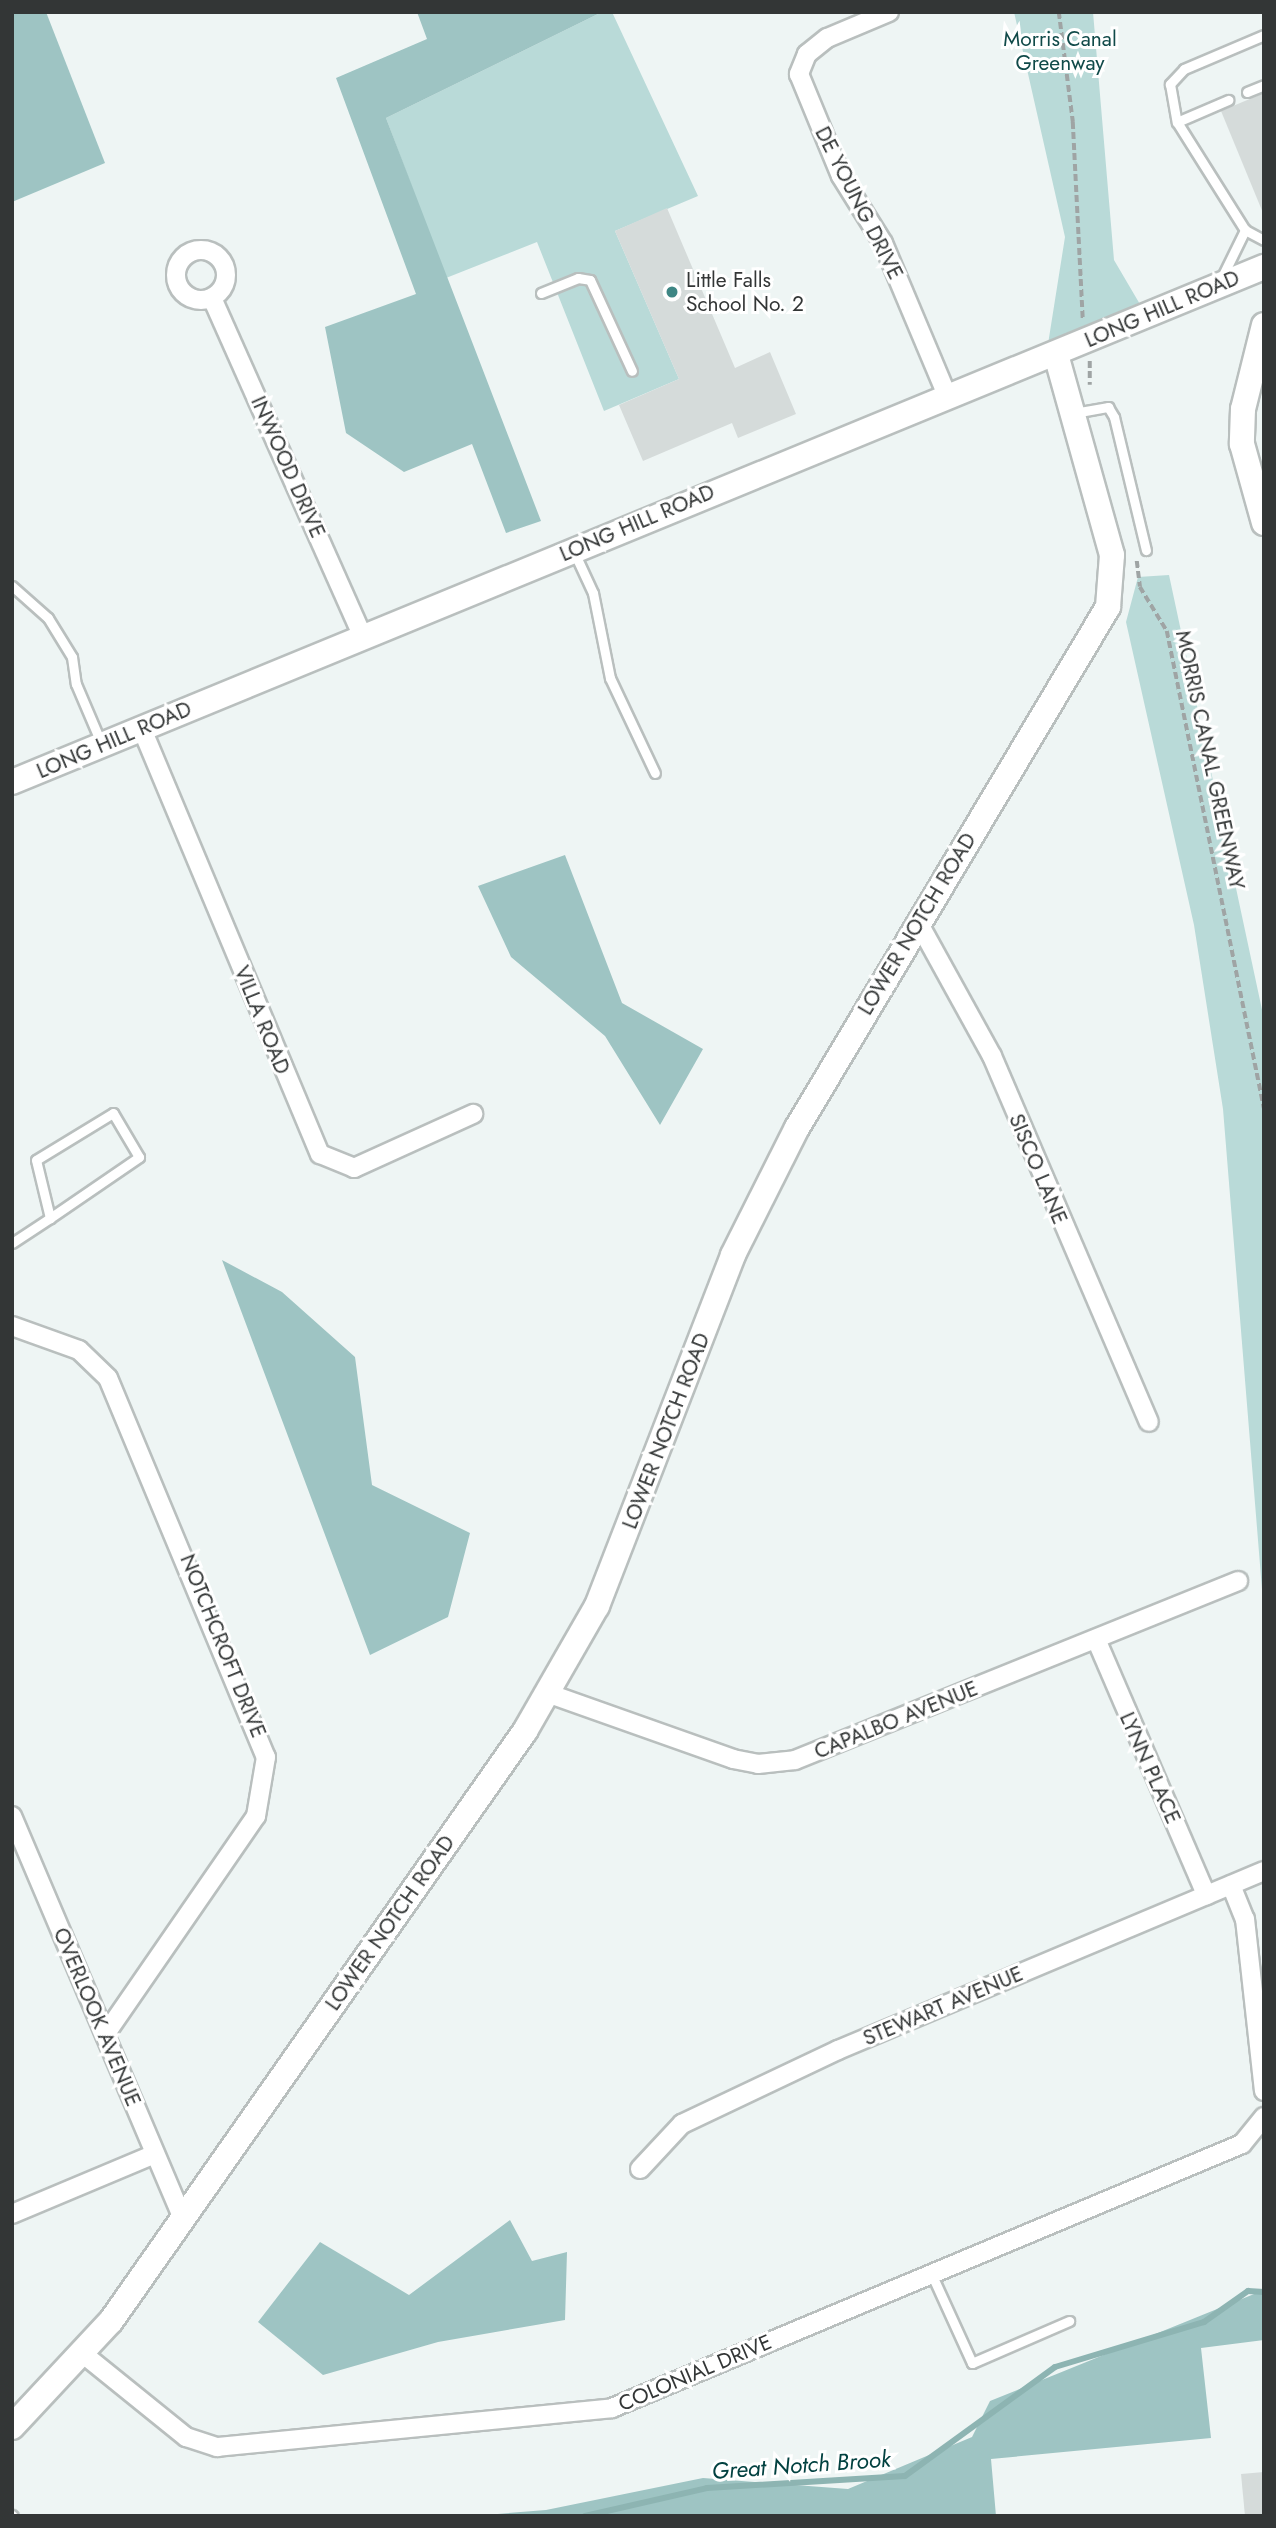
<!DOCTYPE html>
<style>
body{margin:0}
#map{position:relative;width:1276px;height:2528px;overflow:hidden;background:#eef5f4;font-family:Jost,sans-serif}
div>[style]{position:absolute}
.green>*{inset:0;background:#b9dad8}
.forest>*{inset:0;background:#9ec4c3}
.stream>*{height:6px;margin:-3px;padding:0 3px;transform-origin:3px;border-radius:3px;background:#8db4b2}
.building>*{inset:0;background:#d5dbda}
.path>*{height:3.5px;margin-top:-1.75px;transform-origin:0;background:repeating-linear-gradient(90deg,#9fa4a4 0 7px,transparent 0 10.5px)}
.roads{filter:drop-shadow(2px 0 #b9bfbe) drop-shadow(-2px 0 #b9bfbe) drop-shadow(0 2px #b9bfbe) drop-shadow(0 -2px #b9bfbe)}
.lane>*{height:9px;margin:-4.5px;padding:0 4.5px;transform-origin:4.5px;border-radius:4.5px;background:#fff}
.street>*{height:18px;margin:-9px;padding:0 9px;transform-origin:9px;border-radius:9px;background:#fff}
.street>.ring{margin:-9px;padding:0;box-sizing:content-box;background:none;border:18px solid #fff;border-radius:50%}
.secondary>*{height:24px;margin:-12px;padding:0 12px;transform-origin:12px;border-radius:12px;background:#fff}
.dots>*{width:19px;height:19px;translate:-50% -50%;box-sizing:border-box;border:4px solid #fff;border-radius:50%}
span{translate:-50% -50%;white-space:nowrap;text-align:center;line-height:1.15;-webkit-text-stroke:6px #fff;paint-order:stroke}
.park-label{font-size:21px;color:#104a49}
.street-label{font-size:21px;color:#333636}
.poi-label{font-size:21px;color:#333636}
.left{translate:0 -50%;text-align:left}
.water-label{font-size:23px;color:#024140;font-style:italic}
.frame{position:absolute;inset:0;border:14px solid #333636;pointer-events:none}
</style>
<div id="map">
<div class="green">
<div style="clip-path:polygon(602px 12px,612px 12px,698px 196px,615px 231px,679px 379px,604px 411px,537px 242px,446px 278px,386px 118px)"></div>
<div style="clip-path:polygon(1014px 12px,1093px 12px,1114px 260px,1141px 306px,1048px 344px,1065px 237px)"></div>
<div style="clip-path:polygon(1169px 575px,1264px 1019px,1264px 1614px,1223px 1109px,1194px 925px,1126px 622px,1138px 577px)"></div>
</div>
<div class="forest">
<div style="clip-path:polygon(12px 12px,46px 12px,105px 163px,12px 202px)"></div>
<div style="clip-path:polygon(417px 12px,602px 12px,386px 118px,541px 521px,506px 533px,472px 444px,404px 472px,346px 433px,325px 327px,416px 294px,336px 78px,427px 39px)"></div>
<div style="clip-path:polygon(565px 855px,622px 1003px,703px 1049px,660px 1125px,605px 1036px,511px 957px,478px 886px)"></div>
<div style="clip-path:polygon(222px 1260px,282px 1292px,355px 1357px,372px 1485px,470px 1533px,448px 1617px,370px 1655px)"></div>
<div style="clip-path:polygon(510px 2220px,532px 2261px,567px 2252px,565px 2320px,438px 2342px,323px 2375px,258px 2322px,320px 2242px,409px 2295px)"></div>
<div style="clip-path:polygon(1264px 2290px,1264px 2340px,1201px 2348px,1211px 2438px,991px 2459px,996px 2516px,473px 2516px,546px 2510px,703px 2478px,848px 2489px,972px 2437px,990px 2401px)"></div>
</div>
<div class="stream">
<div style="left:585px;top:2516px;width:125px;rotate:-12.9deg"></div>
<div style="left:707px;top:2488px;width:198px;rotate:-3.5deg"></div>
<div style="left:905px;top:2476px;width:185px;rotate:-36deg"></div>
<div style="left:1055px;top:2367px;width:156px;rotate:-16.8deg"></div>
<div style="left:1204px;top:2322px;width:54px;rotate:-35.2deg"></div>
<div style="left:1248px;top:2291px;width:16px;rotate:4deg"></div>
</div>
<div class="building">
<div style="clip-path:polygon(1264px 93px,1264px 213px,1263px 213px,1221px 111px)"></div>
<div style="clip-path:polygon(667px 208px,735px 368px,770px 352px,796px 414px,738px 438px,732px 423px,643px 461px,619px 405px,679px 379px,615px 231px)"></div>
<div style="clip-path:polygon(1264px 2472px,1264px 2516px,1245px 2516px,1241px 2474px)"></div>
</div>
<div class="path">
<div style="left:1059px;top:12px;width:111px;rotate:82.7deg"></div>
<div style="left:1073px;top:122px;width:198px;rotate:87.1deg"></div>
<div style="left:1090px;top:361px;width:24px;rotate:90deg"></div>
<div style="left:1137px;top:561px;width:26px;rotate:83deg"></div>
<div style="left:1140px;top:587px;width:52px;rotate:58.5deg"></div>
<div style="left:1167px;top:631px;width:487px;rotate:78.5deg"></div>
</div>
<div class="roads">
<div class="lane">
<div style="left:1264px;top:35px;width:87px;rotate:157deg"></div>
<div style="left:1184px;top:69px;width:21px;rotate:133deg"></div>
<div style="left:1170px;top:84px;width:39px;rotate:80deg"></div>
<div style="left:1177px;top:122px;width:128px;rotate:57.8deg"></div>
<div style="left:1245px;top:230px;width:21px;rotate:28deg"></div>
<div style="left:1247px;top:92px;width:18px;rotate:-22deg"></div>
<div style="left:1177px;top:122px;width:56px;rotate:-23.3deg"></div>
<div style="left:1221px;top:279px;width:55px;rotate:-63.9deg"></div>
<div style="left:541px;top:293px;width:40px;rotate:-22deg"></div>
<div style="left:578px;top:278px;width:12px;rotate:9deg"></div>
<div style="left:590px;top:280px;width:100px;rotate:65.2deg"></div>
<div style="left:1074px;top:413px;width:35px;rotate:-10deg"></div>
<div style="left:1108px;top:407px;width:12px;rotate:59deg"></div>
<div style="left:1114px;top:417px;width:137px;rotate:76.5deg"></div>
<div style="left:574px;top:552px;width:45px;rotate:65.1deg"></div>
<div style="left:593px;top:593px;width:87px;rotate:78.7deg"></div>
<div style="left:610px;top:678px;width:105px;rotate:64.7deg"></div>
<div style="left:12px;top:586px;width:48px;rotate:41.6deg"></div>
<div style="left:48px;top:618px;width:46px;rotate:58.4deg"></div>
<div style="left:72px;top:657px;width:27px;rotate:82deg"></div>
<div style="left:76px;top:684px;width:66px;rotate:66.9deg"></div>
<div style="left:12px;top:1243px;width:45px;rotate:-33.3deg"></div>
<div style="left:50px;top:1218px;width:108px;rotate:-34.4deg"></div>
<div style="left:139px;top:1157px;width:51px;rotate:-120.6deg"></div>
<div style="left:113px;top:1113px;width:90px;rotate:148.6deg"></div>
<div style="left:36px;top:1160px;width:60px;rotate:76.4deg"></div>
<div style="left:931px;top:2273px;width:99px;rotate:65.5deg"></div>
<div style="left:972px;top:2363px;width:106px;rotate:-23.4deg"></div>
<div style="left:12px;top:2515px;width:1px;rotate:45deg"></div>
</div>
<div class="street">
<div style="left:889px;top:12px;width:67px;rotate:157.2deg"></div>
<div style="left:827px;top:38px;width:26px;rotate:141deg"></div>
<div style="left:807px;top:54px;width:22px;rotate:112deg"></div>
<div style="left:799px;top:74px;width:110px;rotate:67.6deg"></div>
<div style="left:841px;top:176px;width:79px;rotate:57.9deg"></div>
<div style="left:883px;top:243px;width:168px;rotate:67.2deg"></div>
<div class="ring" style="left:176px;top:250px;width:32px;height:32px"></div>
<div style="left:212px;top:298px;width:371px;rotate:66deg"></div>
<div style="left:142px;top:729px;width:461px;rotate:67.3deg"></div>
<div style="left:320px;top:1154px;width:37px;rotate:22deg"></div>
<div style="left:354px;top:1168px;width:131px;rotate:-24.4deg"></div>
<div style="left:918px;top:922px;width:153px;rotate:61.1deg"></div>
<div style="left:992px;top:1056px;width:398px;rotate:66.8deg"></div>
<div style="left:12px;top:1326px;width:71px;rotate:19.7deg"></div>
<div style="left:79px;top:1350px;width:40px;rotate:44deg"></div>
<div style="left:108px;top:1378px;width:411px;rotate:67.4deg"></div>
<div style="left:266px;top:1757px;width:60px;rotate:99.6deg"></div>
<div style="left:256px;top:1816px;width:266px;rotate:124.6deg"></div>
<div style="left:1096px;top:1639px;width:279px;rotate:66.7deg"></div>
<div style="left:547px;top:1693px;width:197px;rotate:19.5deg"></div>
<div style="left:733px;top:1759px;width:25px;rotate:11deg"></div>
<div style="left:758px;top:1764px;width:37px;rotate:-6deg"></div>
<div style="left:795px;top:1760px;width:478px;rotate:-22deg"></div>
<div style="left:12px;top:1816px;width:437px;rotate:67deg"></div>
<div style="left:1231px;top:1885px;width:37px;rotate:68deg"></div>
<div style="left:1245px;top:1919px;width:173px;rotate:83.7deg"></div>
<div style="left:640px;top:2169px;width:62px;rotate:-47deg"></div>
<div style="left:682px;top:2124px;width:173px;rotate:-25.4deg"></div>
<div style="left:838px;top:2050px;width:462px;rotate:-22.8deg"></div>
<div style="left:12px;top:2214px;width:155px;rotate:-22.8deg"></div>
<div style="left:82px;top:2353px;width:134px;rotate:38.9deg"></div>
<div style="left:186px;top:2437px;width:33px;rotate:18deg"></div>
<div style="left:217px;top:2447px;width:397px;rotate:-5.6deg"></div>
<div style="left:612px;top:2408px;width:683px;rotate:-22.74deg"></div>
<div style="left:1242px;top:2144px;width:35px;rotate:-51deg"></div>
</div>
<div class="secondary">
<div style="left:1264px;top:325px;width:87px;rotate:104deg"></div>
<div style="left:1243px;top:409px;width:35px;rotate:92deg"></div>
<div style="left:1242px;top:444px;width:82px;rotate:74.4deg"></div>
<div style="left:12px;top:782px;width:1354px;rotate:-22.36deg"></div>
<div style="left:12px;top:2427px;width:145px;rotate:-47deg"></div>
<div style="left:111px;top:2321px;width:721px;rotate:-54.94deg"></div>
<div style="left:525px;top:1731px;width:144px;rotate:-60.1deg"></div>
<div style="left:597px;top:1606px;width:376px;rotate:-68.8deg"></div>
<div style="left:733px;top:1255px;width:142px;rotate:-63.3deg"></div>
<div style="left:797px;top:1128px;width:607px;rotate:-59.17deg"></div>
<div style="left:1108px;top:607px;width:52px;rotate:-85.6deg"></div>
<div style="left:1112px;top:555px;width:209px;rotate:-105.6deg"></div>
</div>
</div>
<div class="dots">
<div style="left:672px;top:292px;background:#3e8684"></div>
</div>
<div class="park-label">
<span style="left:1060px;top:51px">Morris Canal<br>Greenway</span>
</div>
<div class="street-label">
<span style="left:859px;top:203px;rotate:63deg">DE YOUNG DRIVE</span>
<span style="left:1162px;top:309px;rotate:-23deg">LONG HILL ROAD</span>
<span style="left:288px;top:467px;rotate:66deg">INWOOD DRIVE</span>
<span style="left:637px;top:523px;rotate:-23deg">LONG HILL ROAD</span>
<span style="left:114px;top:740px;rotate:-23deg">LONG HILL ROAD</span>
<span style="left:1210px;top:760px;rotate:78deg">MORRIS CANAL GREENWAY</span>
<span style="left:917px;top:924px;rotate:-59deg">LOWER NOTCH ROAD</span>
<span style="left:262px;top:1020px;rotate:68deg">VILLA ROAD</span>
<span style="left:1038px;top:1169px;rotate:67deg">SISCO LANE</span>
<span style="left:666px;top:1431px;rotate:-69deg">LOWER NOTCH ROAD</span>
<span style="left:223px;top:1646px;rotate:68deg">NOTCHCROFT DRIVE</span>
<span style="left:896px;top:1720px;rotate:-22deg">CAPALBO AVENUE</span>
<span style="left:1150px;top:1768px;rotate:66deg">LYNN PLACE</span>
<span style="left:390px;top:1923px;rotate:-55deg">LOWER NOTCH ROAD</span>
<span style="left:943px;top:2006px;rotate:-23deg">STEWART AVENUE</span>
<span style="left:97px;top:2017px;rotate:67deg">OVERLOOK AVENUE</span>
<span style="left:695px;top:2373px;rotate:-23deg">COLONIAL DRIVE</span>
</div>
<div class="poi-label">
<span class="left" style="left:686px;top:292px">Little Falls<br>School No. 2</span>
</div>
<div class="water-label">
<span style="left:801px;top:2465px;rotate:-4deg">Great Notch Brook</span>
</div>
<div class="frame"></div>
</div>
